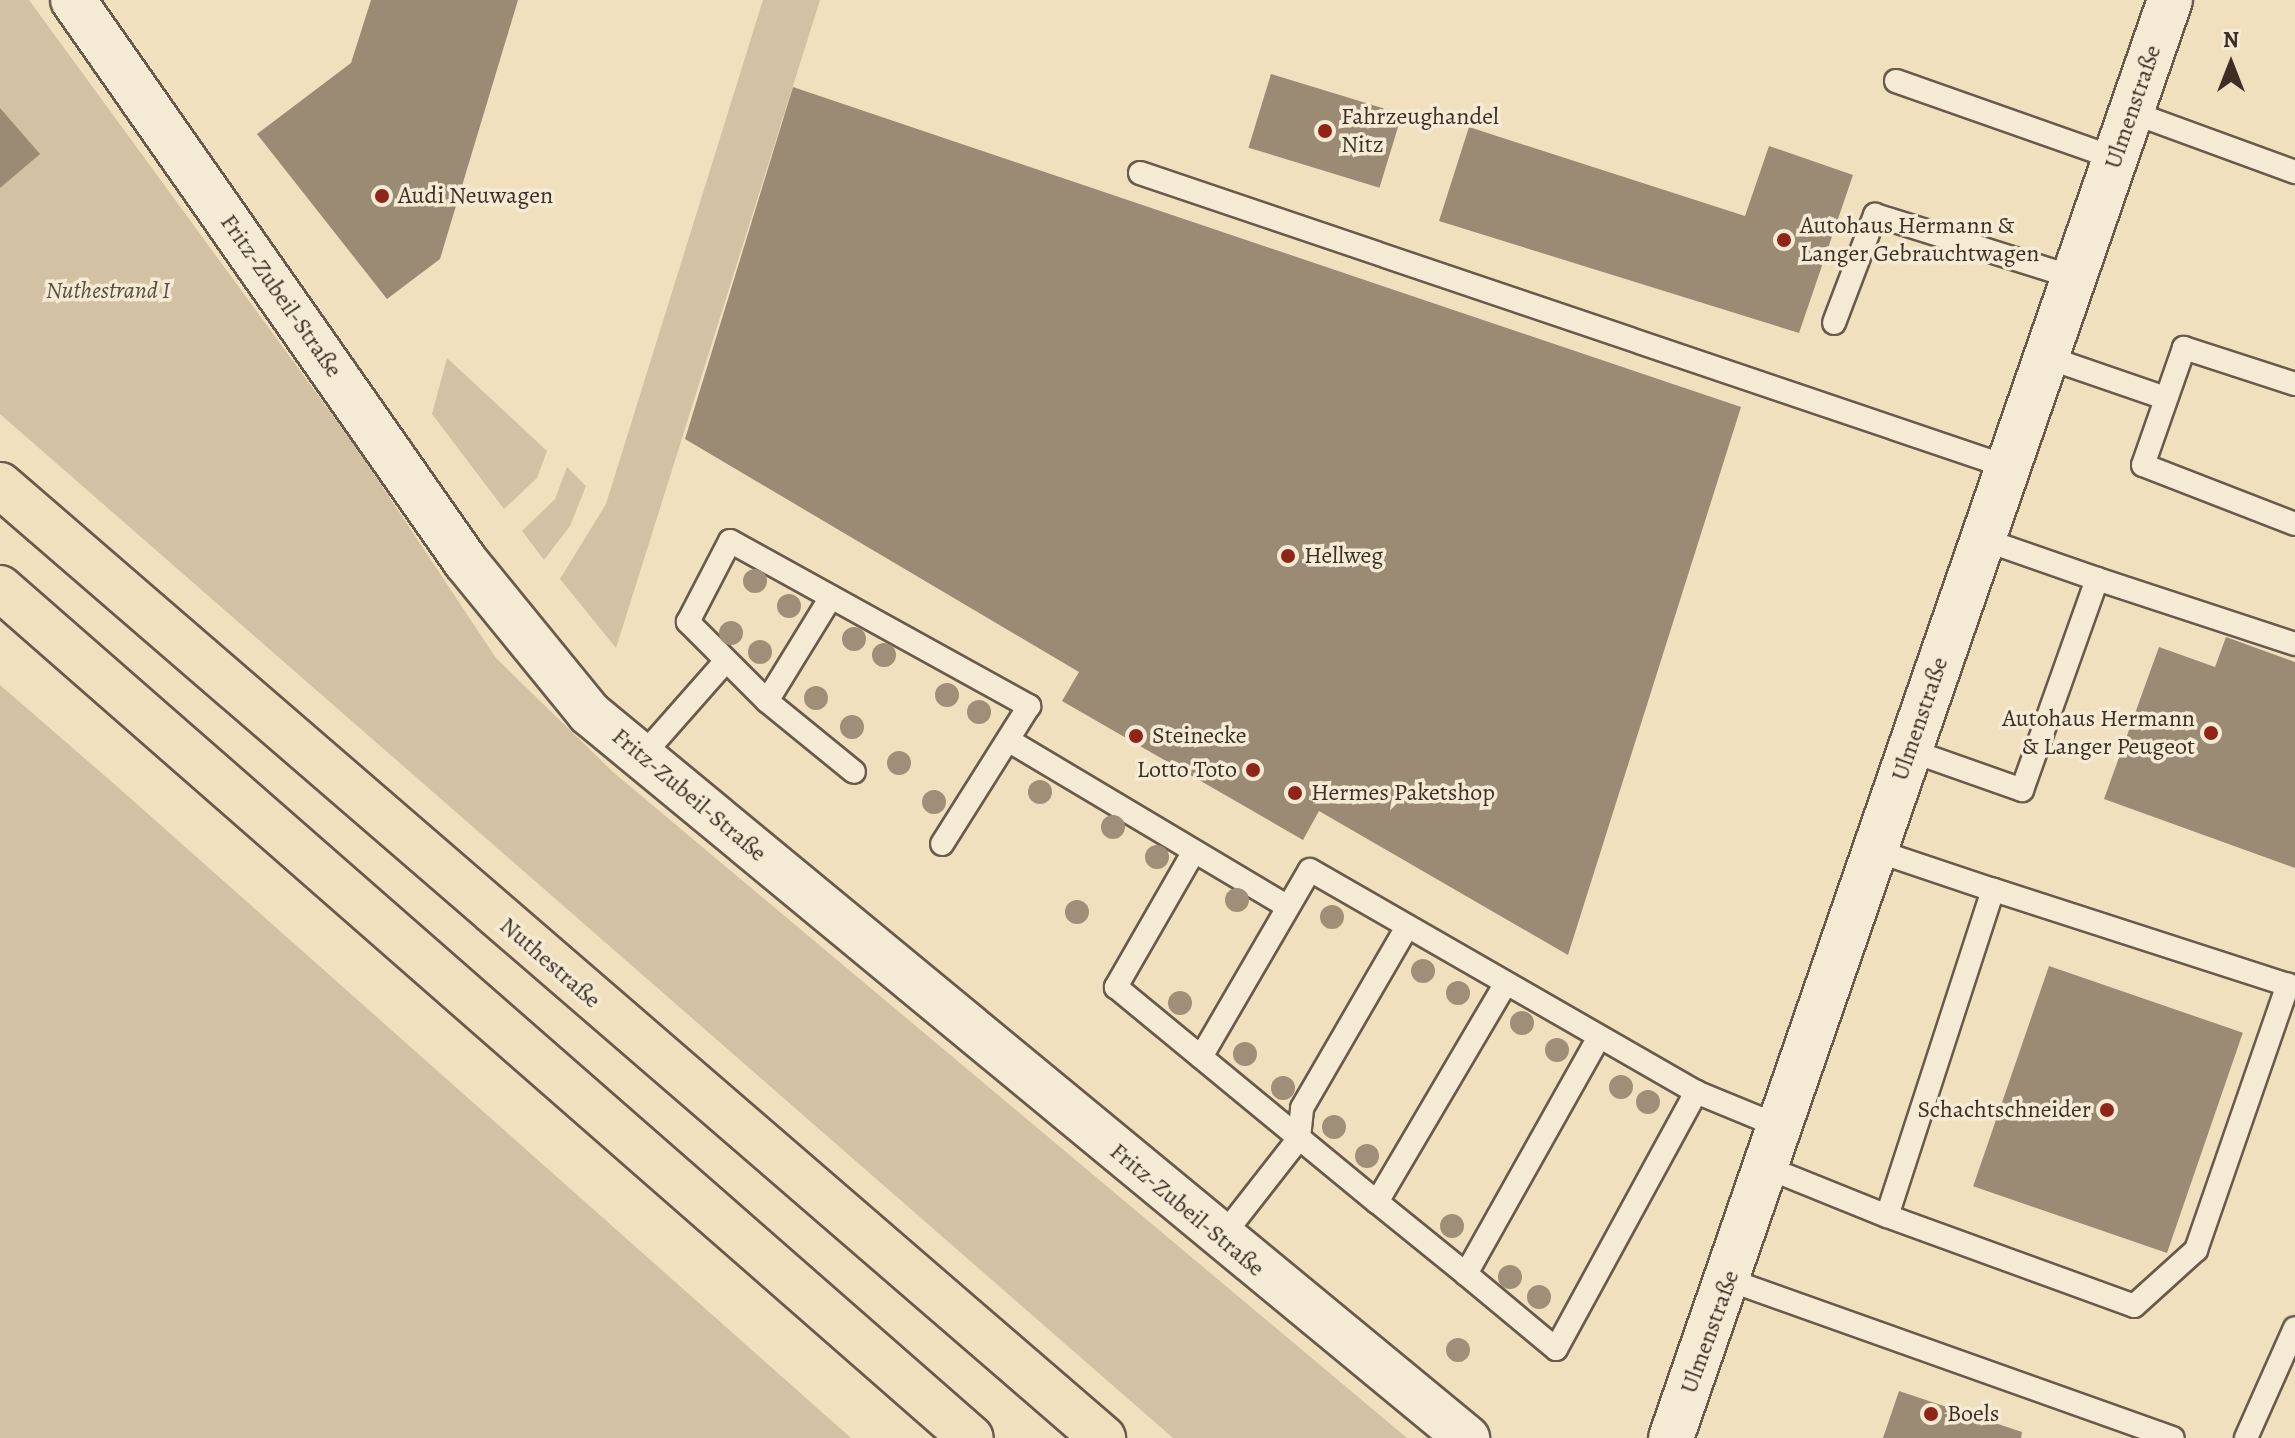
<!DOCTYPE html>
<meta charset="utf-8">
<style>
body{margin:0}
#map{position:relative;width:2295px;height:1438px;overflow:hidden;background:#f0e0bd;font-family:Alegreya,serif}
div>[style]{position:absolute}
.green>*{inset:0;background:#d2c2a3}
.building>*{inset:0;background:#9b8b75;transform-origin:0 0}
.roads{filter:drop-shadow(2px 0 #6a5a4c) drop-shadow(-2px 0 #6a5a4c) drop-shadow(0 2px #6a5a4c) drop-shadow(0 -2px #6a5a4c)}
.lane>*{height:22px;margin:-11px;padding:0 11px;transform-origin:11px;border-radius:11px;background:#f5ebd4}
.street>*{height:44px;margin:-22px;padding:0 22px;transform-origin:22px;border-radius:22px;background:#f5ebd4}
.secondary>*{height:44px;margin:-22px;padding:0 22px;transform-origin:22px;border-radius:22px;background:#f5ebd4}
.highway>*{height:44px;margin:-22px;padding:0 22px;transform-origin:22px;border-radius:22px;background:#f0e0bd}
.trees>*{width:24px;height:24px;margin:-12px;border-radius:50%;background:#9f8f78}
.dots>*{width:22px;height:22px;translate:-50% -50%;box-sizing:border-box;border:4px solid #f5ebd4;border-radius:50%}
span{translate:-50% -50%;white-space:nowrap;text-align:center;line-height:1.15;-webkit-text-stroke:7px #f5ebd4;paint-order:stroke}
.street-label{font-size:24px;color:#3e2e26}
.poi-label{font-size:24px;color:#3e2e26}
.left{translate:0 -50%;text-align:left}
.right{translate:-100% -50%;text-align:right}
.park-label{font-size:24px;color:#5c4c3f;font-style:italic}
.north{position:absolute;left:2191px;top:24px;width:80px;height:80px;-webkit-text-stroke:6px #f5ebd4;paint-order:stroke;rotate:0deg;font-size:22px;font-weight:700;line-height:32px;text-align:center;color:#3e2e26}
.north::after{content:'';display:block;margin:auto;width:28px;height:36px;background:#3e2e26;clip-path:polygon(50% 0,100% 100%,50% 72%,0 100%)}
</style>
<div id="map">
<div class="green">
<div style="clip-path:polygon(0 0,29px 0,358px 450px,496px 658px,613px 772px,1407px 1438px,1173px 1438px,0 414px)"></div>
<div style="clip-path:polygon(763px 0,820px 0,616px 648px,560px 579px,606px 504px)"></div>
<div style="clip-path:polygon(447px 358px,547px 451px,537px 478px,504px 509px,432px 414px)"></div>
<div style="clip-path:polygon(567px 467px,586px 486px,570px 526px,544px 560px,522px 531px,555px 499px)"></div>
<div style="clip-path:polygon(0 685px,112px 782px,851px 1438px,0 1438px)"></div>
</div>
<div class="building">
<div style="clip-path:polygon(371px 0,518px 0,440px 259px,387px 299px,257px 134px,351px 63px)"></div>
<div style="left:1271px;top:74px;width:137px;height:77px;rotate:17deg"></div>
<div style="clip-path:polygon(793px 87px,1741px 407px,1568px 955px,1319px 811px,1303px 840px,1062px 701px,1079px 672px,685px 439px)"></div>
<div style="clip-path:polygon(0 108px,40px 154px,0 188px)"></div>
<div style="clip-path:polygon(1469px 127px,1745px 216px,1769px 146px,1853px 175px,1799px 333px,1439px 221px)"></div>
<div style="clip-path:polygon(2226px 637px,2295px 662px,2295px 868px,2104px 799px,2159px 647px,2215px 667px)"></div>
<div style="left:2049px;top:966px;width:205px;height:233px;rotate:19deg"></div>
<div style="clip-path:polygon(1899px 1391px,2022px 1432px,2021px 1438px,1883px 1438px)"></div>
</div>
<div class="roads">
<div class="lane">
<div style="left:1896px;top:81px;width:232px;rotate:19.4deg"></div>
<div style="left:2131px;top:112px;width:175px;rotate:20.1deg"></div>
<div style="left:1140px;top:173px;width:916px;rotate:18.71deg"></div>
<div style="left:1834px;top:323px;width:116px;rotate:-69.2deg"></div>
<div style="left:1875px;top:215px;width:207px;rotate:17.4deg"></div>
<div style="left:2046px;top:357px;width:126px;rotate:19deg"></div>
<div style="left:2295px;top:384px;width:117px;rotate:-162deg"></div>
<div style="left:2184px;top:348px;width:124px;rotate:109.3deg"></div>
<div style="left:2143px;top:465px;width:163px;rotate:21.2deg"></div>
<div style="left:2097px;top:579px;width:208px;rotate:18.2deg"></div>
<div style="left:831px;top:597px;width:122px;rotate:121.6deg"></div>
<div style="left:767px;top:701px;width:112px;rotate:39.2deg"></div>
<div style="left:767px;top:701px;width:112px;rotate:-135deg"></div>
<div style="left:688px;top:622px;width:91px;rotate:-62.6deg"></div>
<div style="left:730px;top:541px;width:342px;rotate:28.9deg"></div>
<div style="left:1029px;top:706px;width:163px;rotate:122.2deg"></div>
<div style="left:1008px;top:740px;width:325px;rotate:30.8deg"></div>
<div style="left:1909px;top:750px;width:120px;rotate:19.5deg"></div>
<div style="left:2022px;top:790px;width:224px;rotate:-70.4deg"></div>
<div style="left:2097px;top:579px;width:122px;rotate:-160.8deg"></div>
<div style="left:642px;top:756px;width:123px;rotate:-48.6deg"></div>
<div style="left:1193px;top:853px;width:155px;rotate:119.9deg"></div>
<div style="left:1116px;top:987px;width:338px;rotate:39.5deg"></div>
<div style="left:1599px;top:1037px;width:272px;rotate:119.3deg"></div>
<div style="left:1466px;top:1274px;width:117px;rotate:39.8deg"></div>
<div style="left:1556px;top:1349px;width:293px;rotate:-61.4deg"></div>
<div style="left:1201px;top:1057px;width:216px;rotate:-59.8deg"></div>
<div style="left:1310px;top:870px;width:445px;rotate:29.9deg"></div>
<div style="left:1696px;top:1092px;width:92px;rotate:22.4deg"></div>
<div style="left:1768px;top:1168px;width:128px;rotate:22deg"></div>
<div style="left:1887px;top:1216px;width:343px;rotate:-72deg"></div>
<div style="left:1993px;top:890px;width:126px;rotate:-161.4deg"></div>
<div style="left:1887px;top:1216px;width:263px;rotate:20deg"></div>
<div style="left:2134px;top:1306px;width:84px;rotate:-42.1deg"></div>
<div style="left:2196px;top:1250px;width:281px;rotate:-70.9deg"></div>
<div style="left:2288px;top:985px;width:310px;rotate:-162.1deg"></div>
<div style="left:1221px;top:1238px;width:127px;rotate:-52deg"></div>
<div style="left:1299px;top:1138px;width:30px;rotate:-84deg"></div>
<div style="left:1302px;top:1108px;width:209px;rotate:-59.9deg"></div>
<div style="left:1466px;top:1274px;width:114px;rotate:-141deg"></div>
<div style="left:1377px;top:1202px;width:254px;rotate:-59.5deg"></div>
<div style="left:1729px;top:1280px;width:471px;rotate:19.6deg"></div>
<div style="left:2246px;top:1438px;width:120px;rotate:-66deg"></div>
</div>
<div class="street">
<div style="left:1671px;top:1438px;width:1522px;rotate:-70.86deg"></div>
</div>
<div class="secondary">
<div style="left:73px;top:0;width:686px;rotate:55.04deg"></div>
<div style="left:466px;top:562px;width:195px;rotate:50.8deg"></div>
<div style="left:589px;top:713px;width:1139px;rotate:39.55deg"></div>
</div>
<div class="highway">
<div style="left:0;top:485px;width:1458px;rotate:40.83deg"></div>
<div style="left:0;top:588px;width:1290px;rotate:41.2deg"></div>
</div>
</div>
<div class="trees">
<div style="left:755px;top:581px"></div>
<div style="left:789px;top:606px"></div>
<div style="left:731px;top:633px"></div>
<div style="left:854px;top:639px"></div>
<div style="left:760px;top:652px"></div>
<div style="left:884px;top:655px"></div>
<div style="left:947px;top:695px"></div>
<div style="left:816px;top:698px"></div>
<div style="left:979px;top:712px"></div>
<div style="left:852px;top:727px"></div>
<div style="left:899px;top:763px"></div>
<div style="left:1040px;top:792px"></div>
<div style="left:934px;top:802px"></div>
<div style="left:1113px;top:827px"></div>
<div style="left:1157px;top:857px"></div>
<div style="left:1237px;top:900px"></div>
<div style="left:1077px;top:912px"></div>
<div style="left:1332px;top:917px"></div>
<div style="left:1423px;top:971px"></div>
<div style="left:1458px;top:993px"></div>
<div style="left:1180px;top:1003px"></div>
<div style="left:1522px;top:1023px"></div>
<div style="left:1557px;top:1050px"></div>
<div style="left:1245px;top:1054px"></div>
<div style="left:1621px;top:1087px"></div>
<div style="left:1283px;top:1088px"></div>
<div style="left:1648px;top:1102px"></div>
<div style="left:1334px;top:1127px"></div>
<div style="left:1367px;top:1156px"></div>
<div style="left:1452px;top:1226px"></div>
<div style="left:1510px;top:1277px"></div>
<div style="left:1539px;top:1297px"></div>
<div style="left:1458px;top:1350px"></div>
</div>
<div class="dots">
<div style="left:1325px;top:131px;background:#8f2418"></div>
<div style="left:382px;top:196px;background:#8f2418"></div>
<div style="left:1784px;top:240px;background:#8f2418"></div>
<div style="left:1288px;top:556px;background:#8f2418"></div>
<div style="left:2211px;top:733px;background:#8f2418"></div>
<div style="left:1136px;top:736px;background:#8f2418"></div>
<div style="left:1253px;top:770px;background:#8f2418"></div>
<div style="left:1295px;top:793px;background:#8f2418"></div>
<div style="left:2107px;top:1110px;background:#8f2418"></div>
<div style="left:1931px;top:1414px;background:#8f2418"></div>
</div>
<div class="street-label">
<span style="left:2133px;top:107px;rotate:-71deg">Ulmenstraße</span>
<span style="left:281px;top:296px;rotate:55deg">Fritz-Zubeil-Straße</span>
<span style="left:1920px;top:719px;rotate:-71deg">Ulmenstraße</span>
<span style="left:689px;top:795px;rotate:40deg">Fritz-Zubeil-Straße</span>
<span style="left:550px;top:963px;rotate:41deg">Nuthestraße</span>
<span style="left:1187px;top:1210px;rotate:40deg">Fritz-Zubeil-Straße</span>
<span style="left:1710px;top:1332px;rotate:-70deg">Ulmenstraße</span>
</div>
<div class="poi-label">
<span class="left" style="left:1341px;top:131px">Fahrzeughandel<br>Nitz</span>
<span class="left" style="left:398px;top:196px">Audi Neuwagen</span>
<span class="left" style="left:1800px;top:240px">Autohaus Hermann &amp;<br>Langer Gebrauchtwagen</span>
<span class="left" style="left:1304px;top:556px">Hellweg</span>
<span class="right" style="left:2195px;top:733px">Autohaus Hermann<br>&amp; Langer Peugeot</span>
<span class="left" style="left:1152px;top:736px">Steinecke</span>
<span class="right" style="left:1237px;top:770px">Lotto Toto</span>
<span class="left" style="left:1311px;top:793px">Hermes Paketshop</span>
<span class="right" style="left:2091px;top:1110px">Schachtschneider</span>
<span class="left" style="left:1947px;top:1414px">Boels</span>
</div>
<div class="park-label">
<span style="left:108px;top:291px">Nuthestrand I</span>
</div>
<div class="north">N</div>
</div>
